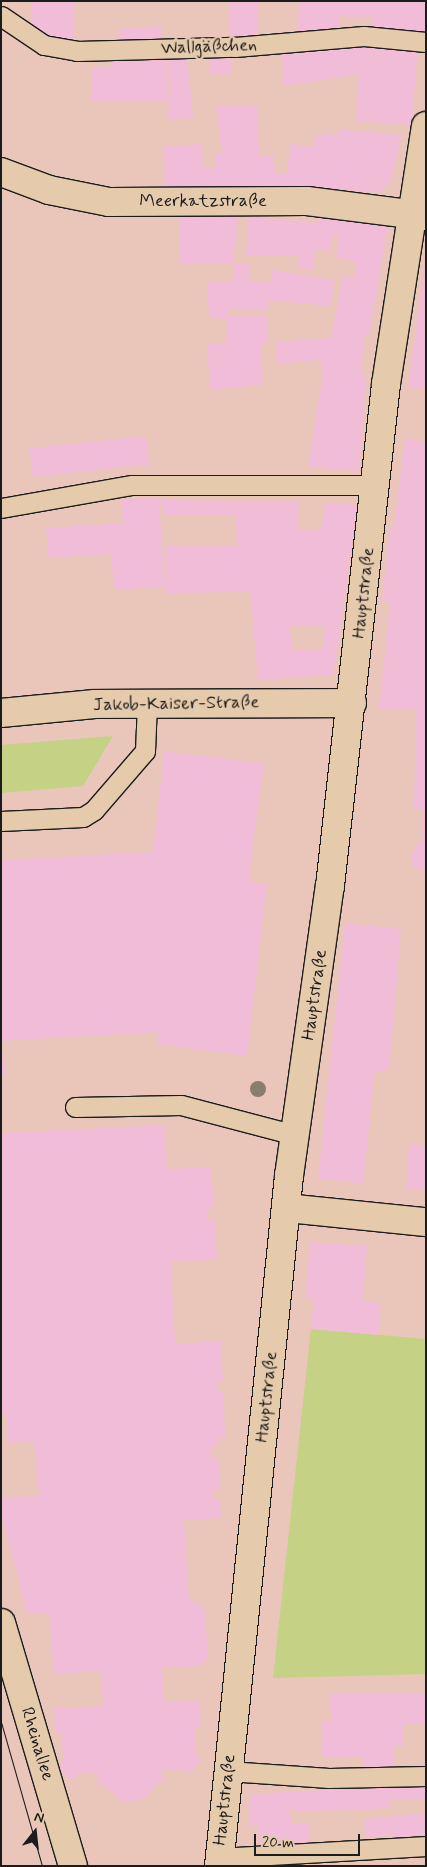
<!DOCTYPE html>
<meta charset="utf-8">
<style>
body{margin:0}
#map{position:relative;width:427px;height:1867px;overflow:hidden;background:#e9c6b9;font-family:Mynerve,sans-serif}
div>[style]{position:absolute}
.green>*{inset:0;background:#c5d185}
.building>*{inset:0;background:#f1bcd8;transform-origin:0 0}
.roads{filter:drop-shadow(1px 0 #1c1c1c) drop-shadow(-1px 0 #1c1c1c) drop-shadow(0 1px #1c1c1c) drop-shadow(0 -1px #1c1c1c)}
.lane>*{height:19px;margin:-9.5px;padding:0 9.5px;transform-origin:9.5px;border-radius:9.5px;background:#e5caac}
.street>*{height:28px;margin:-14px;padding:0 14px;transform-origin:14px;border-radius:14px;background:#e5caac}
.secondary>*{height:28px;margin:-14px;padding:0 14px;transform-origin:14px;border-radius:14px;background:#e5caac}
.tram>*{height:1px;margin:-0.5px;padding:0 0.5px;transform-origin:0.5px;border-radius:0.5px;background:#1c1c1c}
.trees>*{width:16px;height:16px;margin:-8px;border-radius:50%;background:#8b7c6e}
span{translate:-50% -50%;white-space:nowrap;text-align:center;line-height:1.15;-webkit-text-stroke:5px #e5caac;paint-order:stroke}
.street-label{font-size:18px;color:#1c1c1c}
.frame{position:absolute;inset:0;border:2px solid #1c1c1c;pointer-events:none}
.north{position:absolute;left:10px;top:1807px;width:50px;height:50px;-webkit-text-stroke:4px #e5caac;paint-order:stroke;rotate:16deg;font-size:14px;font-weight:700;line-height:20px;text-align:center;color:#1c1c1c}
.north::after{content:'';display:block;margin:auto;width:18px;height:22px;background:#1c1c1c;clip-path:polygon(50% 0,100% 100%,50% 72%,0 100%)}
.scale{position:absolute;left:254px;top:1834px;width:106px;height:22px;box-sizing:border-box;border:2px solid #1c1c1c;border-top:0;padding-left:6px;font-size:15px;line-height:18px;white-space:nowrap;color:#1c1c1c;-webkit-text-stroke:4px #e5caac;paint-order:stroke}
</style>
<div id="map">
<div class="green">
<div style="clip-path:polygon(113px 736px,83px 786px,1px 793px,1px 745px)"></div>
<div style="clip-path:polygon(311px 1329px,426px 1339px,426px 1674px,273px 1678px)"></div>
</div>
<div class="building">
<div style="clip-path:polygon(31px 1px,75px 1px,72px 44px,56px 43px,55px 35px,32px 36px)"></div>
<div style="left:229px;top:1px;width:29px;height:39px"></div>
<div style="clip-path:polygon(299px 1px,426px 1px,426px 33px,371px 29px,373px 18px,340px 16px,339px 31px,298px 36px)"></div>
<div style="left:161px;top:26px;width:15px;height:43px;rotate:86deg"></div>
<div style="clip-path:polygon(418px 44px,412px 125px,356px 121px,359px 74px,283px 86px,282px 46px)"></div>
<div style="left:231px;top:53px;width:20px;height:22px;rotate:87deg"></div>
<div style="clip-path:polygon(111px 54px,169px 54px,167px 102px,91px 102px,91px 67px,111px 67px)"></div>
<div style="clip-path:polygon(187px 54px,193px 118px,168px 119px,170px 55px)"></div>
<div style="clip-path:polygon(216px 105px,257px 106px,259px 155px,273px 156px,276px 173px,287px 174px,290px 144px,315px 146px,316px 135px,323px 136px,323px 131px,337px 137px,337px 129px,402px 135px,390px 183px,380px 192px,312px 188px,311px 193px,165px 190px,164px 146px,202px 144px,203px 168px,216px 168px,216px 154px,221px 154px,221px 147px)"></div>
<div style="clip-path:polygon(317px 210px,389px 220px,369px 336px,364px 336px,361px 375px,366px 375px,359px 471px,308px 467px,322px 379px,321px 360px,277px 364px,275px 342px,331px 338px,343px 275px,354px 278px,356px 262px,336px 258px,338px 236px,334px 235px,329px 252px,315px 248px,313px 270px,297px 268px,299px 255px,246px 256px,248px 217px,317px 223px)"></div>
<div style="clip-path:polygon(179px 216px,237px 216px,236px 247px,232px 247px,234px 264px,179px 263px)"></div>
<div style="clip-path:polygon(426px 258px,426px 389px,408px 387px)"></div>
<div style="clip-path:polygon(250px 263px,250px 281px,270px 282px,272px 270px,335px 280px,331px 306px,269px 300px,268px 310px,227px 310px,227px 316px,267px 316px,267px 342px,261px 343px,263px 385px,210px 390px,207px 344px,226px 343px,227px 319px,209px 318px,207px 282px,233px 282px,234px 264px)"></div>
<div style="left:146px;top:436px;width:29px;height:117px;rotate:84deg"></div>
<div style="clip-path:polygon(405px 438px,426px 442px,426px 871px,412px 866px,412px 851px,416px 851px,416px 844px,422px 843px,423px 810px,414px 809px,416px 710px,379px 710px,390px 602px,382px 602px,385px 572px,390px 528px,394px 527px)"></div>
<div style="clip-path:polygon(159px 497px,165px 587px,114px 590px,111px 554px,48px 558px,46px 528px,123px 523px,121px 500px)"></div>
<div style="clip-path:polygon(evenodd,160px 500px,299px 502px,297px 530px,322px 530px,324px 503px,358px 505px,333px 675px,258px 680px,250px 592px,166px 593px,165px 545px,237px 545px,236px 515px,164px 516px,160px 500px,290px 625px,325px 625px,322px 650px,292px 650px,290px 625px)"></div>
<div style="clip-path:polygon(164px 751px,264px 764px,248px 881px,267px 884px,247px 1056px,157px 1044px,157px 1032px,1px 1041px,1px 860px,153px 852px)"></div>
<div style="clip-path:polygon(345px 923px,401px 929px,389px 1070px,375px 1071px,363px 1184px,318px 1178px)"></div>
<div style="clip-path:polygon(1px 1045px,7px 1074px,1px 1075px)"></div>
<div style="clip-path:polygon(165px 1125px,167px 1169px,211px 1167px,214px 1208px,208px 1209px,209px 1220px,215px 1220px,217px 1260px,171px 1262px,175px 1344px,221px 1341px,223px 1381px,217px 1381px,217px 1392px,224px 1392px,225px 1437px,217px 1438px,217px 1446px,211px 1446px,212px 1457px,218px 1457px,220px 1489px,213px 1489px,214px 1500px,220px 1500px,221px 1518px,184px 1520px,189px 1602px,196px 1602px,205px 1610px,208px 1657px,200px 1666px,162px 1668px,164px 1702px,200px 1701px,201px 1727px,195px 1727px,196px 1754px,202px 1760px,189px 1774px,183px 1769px,162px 1770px,163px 1778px,171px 1788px,161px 1780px,142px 1800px,121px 1802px,101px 1783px,92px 1792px,99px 1782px,98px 1773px,78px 1774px,72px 1781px,58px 1768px,63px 1761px,62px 1734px,55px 1734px,54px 1708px,103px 1706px,101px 1671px,54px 1674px,49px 1614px,27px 1613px,1px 1512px,1px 1497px,39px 1496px,34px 1441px,8px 1443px,6px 1413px,1px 1414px,1px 1133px)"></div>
<div style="clip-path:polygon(409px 1144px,426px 1145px,426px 1190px,406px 1189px)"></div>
<div style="clip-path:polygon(310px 1242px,367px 1246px,363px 1301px,381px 1303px,378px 1335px,311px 1329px,314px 1299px,305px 1298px)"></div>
<div style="clip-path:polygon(330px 1694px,426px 1694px,426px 1723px,403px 1724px,403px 1746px,393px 1746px,393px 1768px,364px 1769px,364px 1758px,322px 1758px,322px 1722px,331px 1722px)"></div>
<div style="clip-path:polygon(426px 1785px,426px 1799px,390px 1800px,391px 1808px,296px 1812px,290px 1806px,291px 1824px,309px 1823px,311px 1847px,259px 1850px,258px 1825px,248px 1826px,251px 1794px)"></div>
<div style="clip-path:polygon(426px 1813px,426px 1840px,395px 1843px,394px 1834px,366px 1837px,364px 1819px)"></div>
</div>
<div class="roads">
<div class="lane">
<div style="left:1px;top:16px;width:52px;rotate:34deg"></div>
<div style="left:44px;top:45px;width:34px;rotate:10deg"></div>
<div style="left:77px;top:51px;width:158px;rotate:-1.5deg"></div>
<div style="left:235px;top:47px;width:129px;rotate:-4.9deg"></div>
<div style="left:364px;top:36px;width:62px;rotate:5.5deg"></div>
<div style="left:1px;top:508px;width:133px;rotate:-10deg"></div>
<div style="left:132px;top:485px;width:243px"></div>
<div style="left:1px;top:821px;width:82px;rotate:-2.8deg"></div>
<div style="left:83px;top:817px;width:13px;rotate:-32deg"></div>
<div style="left:94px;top:810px;width:78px;rotate:-49.2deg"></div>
<div style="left:145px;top:751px;width:48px;rotate:-87.6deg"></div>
<div style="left:75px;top:1107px;width:106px;rotate:-1.1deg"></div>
<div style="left:181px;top:1105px;width:118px;rotate:14.7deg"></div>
<div style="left:228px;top:1771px;width:101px;rotate:4deg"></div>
<div style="left:329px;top:1778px;width:97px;rotate:-1.2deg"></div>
<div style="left:219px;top:1858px;width:207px;rotate:-3.3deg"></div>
</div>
<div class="street">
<div style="left:1px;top:172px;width:51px;rotate:20.6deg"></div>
<div style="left:49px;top:190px;width:61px;rotate:11.3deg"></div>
<div style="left:109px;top:202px;width:198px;rotate:-0.3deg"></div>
<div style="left:307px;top:201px;width:120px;rotate:7.2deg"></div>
<div style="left:1px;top:713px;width:94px;rotate:-5.5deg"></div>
<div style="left:95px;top:704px;width:257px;rotate:-0.2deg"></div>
<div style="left:287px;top:1208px;width:140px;rotate:5.8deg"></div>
</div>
<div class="secondary">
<div style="left:1px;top:1623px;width:253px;rotate:73.5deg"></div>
<div style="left:219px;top:1866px;width:694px;rotate:-84.21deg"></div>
<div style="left:289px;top:1176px;width:293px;rotate:-82deg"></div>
<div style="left:330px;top:886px;width:505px;rotate:-83.63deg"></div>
<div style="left:386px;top:384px;width:261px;rotate:-81.2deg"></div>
</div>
</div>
<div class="tram">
<div style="left:1px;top:1722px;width:150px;rotate:74.1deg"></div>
</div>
<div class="trees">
<div style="left:258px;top:1089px"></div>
</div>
<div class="street-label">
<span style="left:209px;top:47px;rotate:-2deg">Wallgäßchen</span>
<span style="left:203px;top:201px">Meerkatzstraße</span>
<span style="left:364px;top:593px;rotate:-84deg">Hauptstraße</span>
<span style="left:176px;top:704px;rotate:-1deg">Jakob-Kaiser-Straße</span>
<span style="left:315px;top:995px;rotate:-82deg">Hauptstraße</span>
<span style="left:267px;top:1397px;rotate:-84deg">Hauptstraße</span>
<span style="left:37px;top:1744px;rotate:73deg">Rheinallee</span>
<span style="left:225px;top:1800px;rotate:-84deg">Hauptstraße</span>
</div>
<div class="frame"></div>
<div class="north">N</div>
<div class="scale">20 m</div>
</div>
